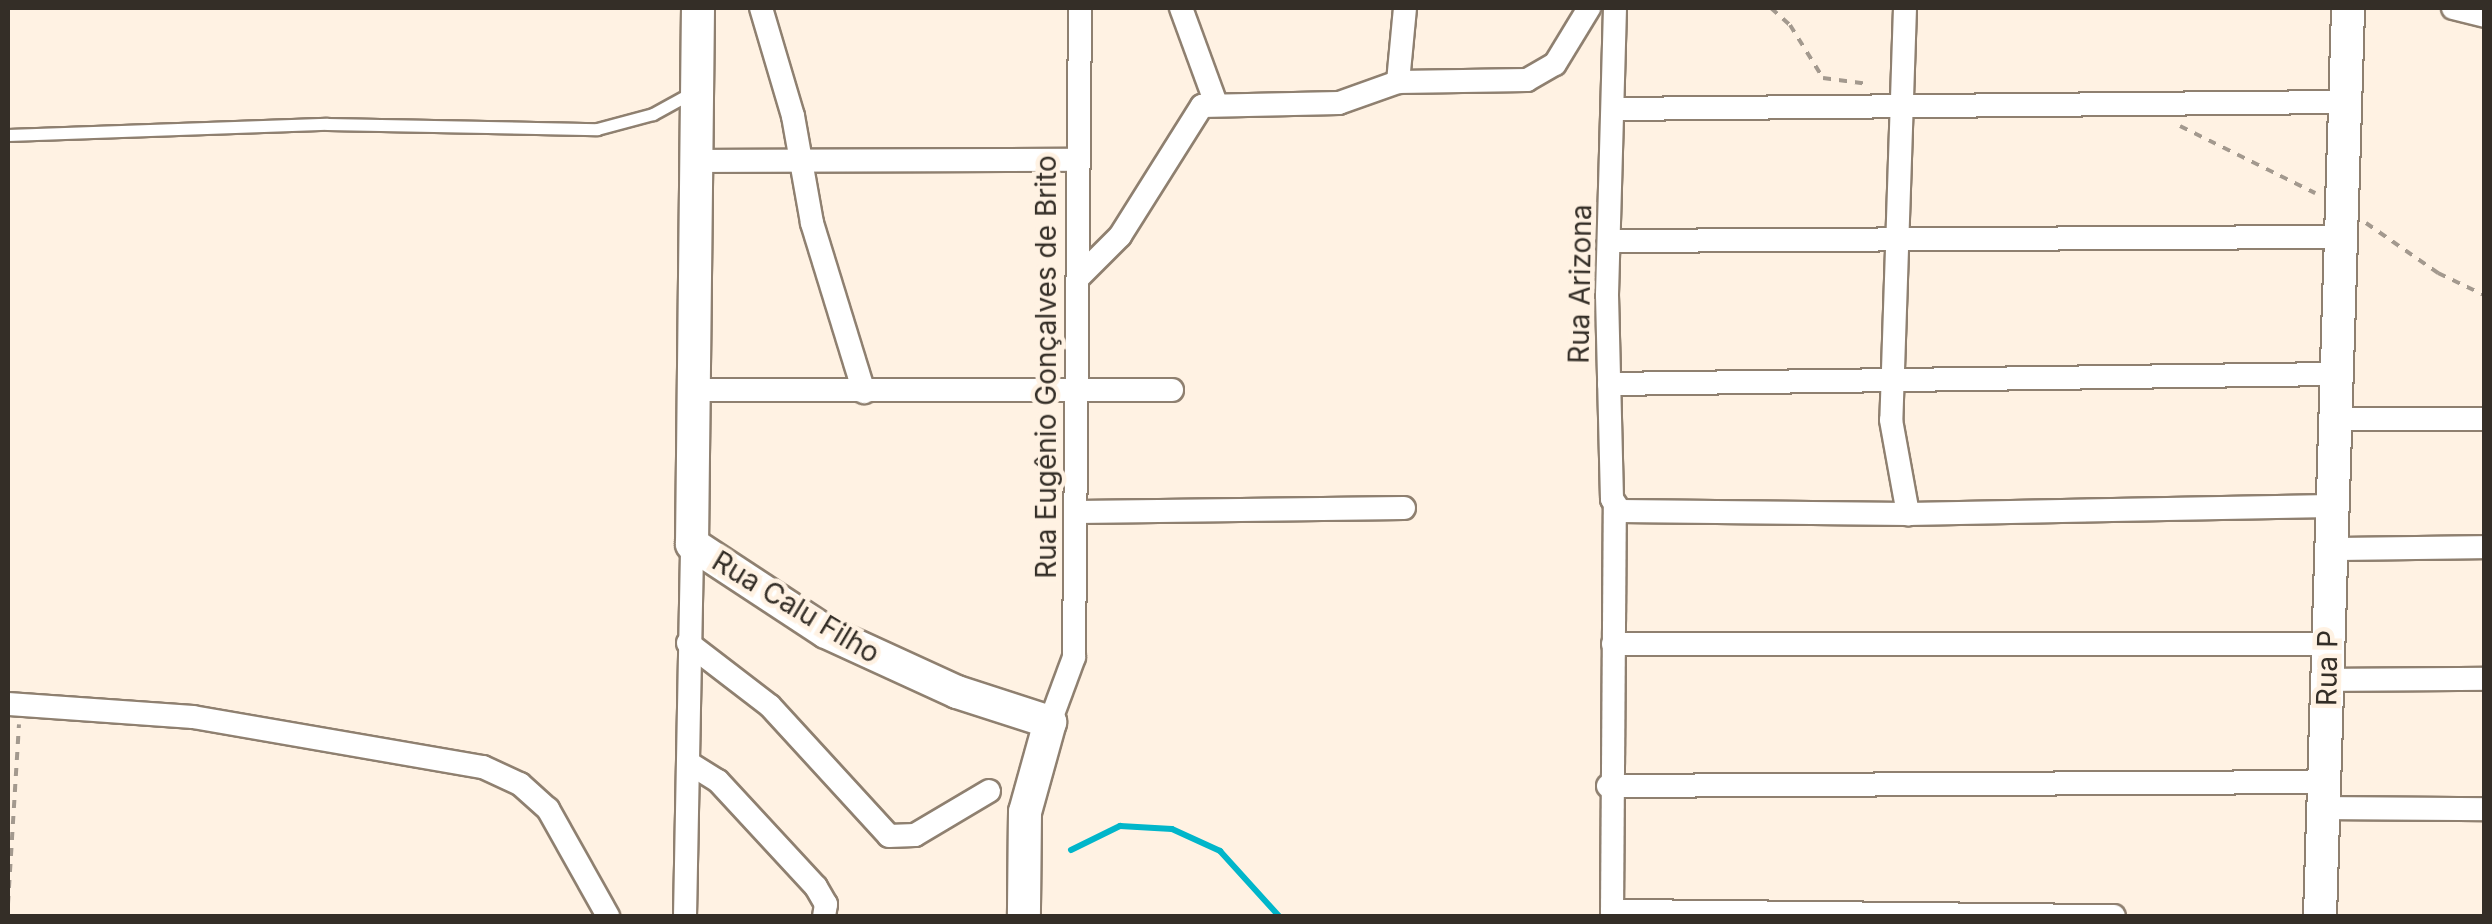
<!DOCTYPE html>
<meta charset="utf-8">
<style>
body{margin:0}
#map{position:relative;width:2492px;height:924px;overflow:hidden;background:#fff2e3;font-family:Inter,sans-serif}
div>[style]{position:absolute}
.stream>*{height:6px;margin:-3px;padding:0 3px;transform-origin:3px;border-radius:3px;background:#01b6ca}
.path>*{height:4px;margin-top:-2px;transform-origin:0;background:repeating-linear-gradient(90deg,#a3998e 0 8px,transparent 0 16px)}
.roads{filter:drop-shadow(2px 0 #8f8070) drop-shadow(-2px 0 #8f8070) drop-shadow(0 2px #8f8070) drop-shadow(0 -2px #8f8070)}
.lane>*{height:11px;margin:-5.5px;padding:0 5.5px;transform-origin:5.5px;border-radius:5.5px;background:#fff}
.street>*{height:22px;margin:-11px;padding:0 11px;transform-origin:11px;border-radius:11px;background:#fff}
.secondary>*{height:32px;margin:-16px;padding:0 16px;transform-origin:16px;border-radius:16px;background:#fff}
span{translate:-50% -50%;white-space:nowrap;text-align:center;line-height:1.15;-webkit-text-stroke:9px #fff2e3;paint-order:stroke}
.street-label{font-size:28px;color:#342e27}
.frame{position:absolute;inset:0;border:10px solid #342e27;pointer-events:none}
</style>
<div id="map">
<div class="stream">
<div style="left:1071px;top:850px;width:55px;rotate:-26.1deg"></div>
<div style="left:1120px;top:826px;width:52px;rotate:3.3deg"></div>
<div style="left:1172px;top:829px;width:53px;rotate:24.6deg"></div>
<div style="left:1220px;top:851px;width:88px;rotate:47.8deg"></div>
</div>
<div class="path">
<div style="left:1771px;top:8px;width:25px;rotate:42deg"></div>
<div style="left:1790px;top:25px;width:62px;rotate:58.1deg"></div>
<div style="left:1823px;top:78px;width:46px;rotate:7.4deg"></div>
<div style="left:2180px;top:126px;width:151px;rotate:26.4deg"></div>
<div style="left:2366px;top:223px;width:88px;rotate:34.8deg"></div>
<div style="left:2438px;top:273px;width:51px;rotate:25.6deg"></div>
<div style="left:8px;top:904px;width:180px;rotate:-86.5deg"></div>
</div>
<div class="roads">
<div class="lane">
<div style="left:8px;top:135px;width:319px;rotate:-2deg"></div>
<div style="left:327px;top:124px;width:270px;rotate:1.1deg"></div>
<div style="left:597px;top:129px;width:58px;rotate:-15deg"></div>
<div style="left:653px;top:114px;width:46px;rotate:-28.8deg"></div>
</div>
<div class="street">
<div style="left:761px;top:8px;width:113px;rotate:73.5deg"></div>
<div style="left:793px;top:116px;width:109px;rotate:79.9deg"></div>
<div style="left:812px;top:223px;width:177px;rotate:72.9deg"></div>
<div style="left:1181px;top:8px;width:99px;rotate:69.9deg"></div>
<div style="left:1615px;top:8px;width:287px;rotate:91.6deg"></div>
<div style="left:1607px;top:295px;width:204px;rotate:88.6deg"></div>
<div style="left:1612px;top:499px;width:14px;rotate:56deg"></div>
<div style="left:1620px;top:511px;width:288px;rotate:0.6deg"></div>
<div style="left:1908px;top:514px;width:423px;rotate:-1.1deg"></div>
<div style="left:1905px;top:8px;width:412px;rotate:91.9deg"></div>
<div style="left:1891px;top:420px;width:96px;rotate:79.7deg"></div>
<div style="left:2453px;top:8px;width:32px;rotate:14deg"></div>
<div style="left:1398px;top:82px;width:74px;rotate:-84.6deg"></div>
<div style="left:1613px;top:109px;width:732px;rotate:-0.55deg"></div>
<div style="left:696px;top:161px;width:380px;rotate:-0.2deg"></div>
<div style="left:1611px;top:241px;width:726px;rotate:-0.32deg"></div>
<div style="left:1079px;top:277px;width:58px;rotate:-45deg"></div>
<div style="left:1120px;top:236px;width:154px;rotate:-57.8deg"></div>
<div style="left:1202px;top:106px;width:137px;rotate:-1.3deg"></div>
<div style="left:1339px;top:103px;width:63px;rotate:-19.6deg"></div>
<div style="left:1398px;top:82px;width:129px;rotate:-0.9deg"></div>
<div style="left:1527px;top:80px;width:32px;rotate:-30deg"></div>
<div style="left:1555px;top:64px;width:66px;rotate:-58.7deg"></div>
<div style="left:1609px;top:384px;width:724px;rotate:-0.79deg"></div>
<div style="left:696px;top:390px;width:476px"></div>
<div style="left:2333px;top:419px;width:151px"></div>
<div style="left:1077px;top:512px;width:327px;rotate:-0.7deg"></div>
<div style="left:2330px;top:549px;width:154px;rotate:-0.7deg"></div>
<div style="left:688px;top:643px;width:103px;rotate:37.5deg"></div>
<div style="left:770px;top:706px;width:176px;rotate:47.5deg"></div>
<div style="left:889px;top:836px;width:26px;rotate:-2deg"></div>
<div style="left:915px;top:835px;width:86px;rotate:-30.7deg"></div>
<div style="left:1613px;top:644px;width:714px"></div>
<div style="left:2326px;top:680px;width:158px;rotate:-0.4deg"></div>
<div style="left:8px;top:704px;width:185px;rotate:4deg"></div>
<div style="left:193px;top:717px;width:294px;rotate:9.8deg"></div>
<div style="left:483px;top:767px;width:41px;rotate:24.7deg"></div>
<div style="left:520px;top:784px;width:38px;rotate:42deg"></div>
<div style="left:548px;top:809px;width:123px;rotate:60.7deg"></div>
<div style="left:1050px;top:722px;width:69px;rotate:-69.7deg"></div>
<div style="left:1074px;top:657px;width:649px;rotate:-89.47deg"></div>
<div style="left:689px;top:763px;width:34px;rotate:32deg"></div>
<div style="left:718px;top:781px;width:144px;rotate:47.2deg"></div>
<div style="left:816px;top:887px;width:20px;rotate:60deg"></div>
<div style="left:826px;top:904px;width:12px;rotate:99deg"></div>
<div style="left:1608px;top:786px;width:719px;rotate:-0.32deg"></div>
<div style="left:2328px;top:808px;width:156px;rotate:0.4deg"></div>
<div style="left:1623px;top:911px;width:491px;rotate:0.6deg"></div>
<div style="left:1612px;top:913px;width:406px;rotate:-89.6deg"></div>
<div style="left:685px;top:916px;width:372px;rotate:-88.9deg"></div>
</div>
<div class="secondary">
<div style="left:698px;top:8px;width:536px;rotate:90.64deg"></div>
<div style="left:692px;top:544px;width:160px;rotate:33.3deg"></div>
<div style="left:826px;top:632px;width:144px;rotate:24.6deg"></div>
<div style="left:957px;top:692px;width:98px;rotate:17.9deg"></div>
<div style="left:1050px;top:722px;width:93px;rotate:105.5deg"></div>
<div style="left:1025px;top:812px;width:104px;rotate:90.6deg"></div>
<div style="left:2320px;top:916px;width:908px;rotate:-88.23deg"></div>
</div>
</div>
<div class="street-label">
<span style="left:1580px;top:284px;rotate:-89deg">Rua Arizona</span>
<span style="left:1046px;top:367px;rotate:-90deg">Rua Eugênio Gonçalves de Brito</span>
<span style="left:796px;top:607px;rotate:31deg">Rua Calu Filho</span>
<span style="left:2327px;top:668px;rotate:-89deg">Rua P</span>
</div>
<div class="frame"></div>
</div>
